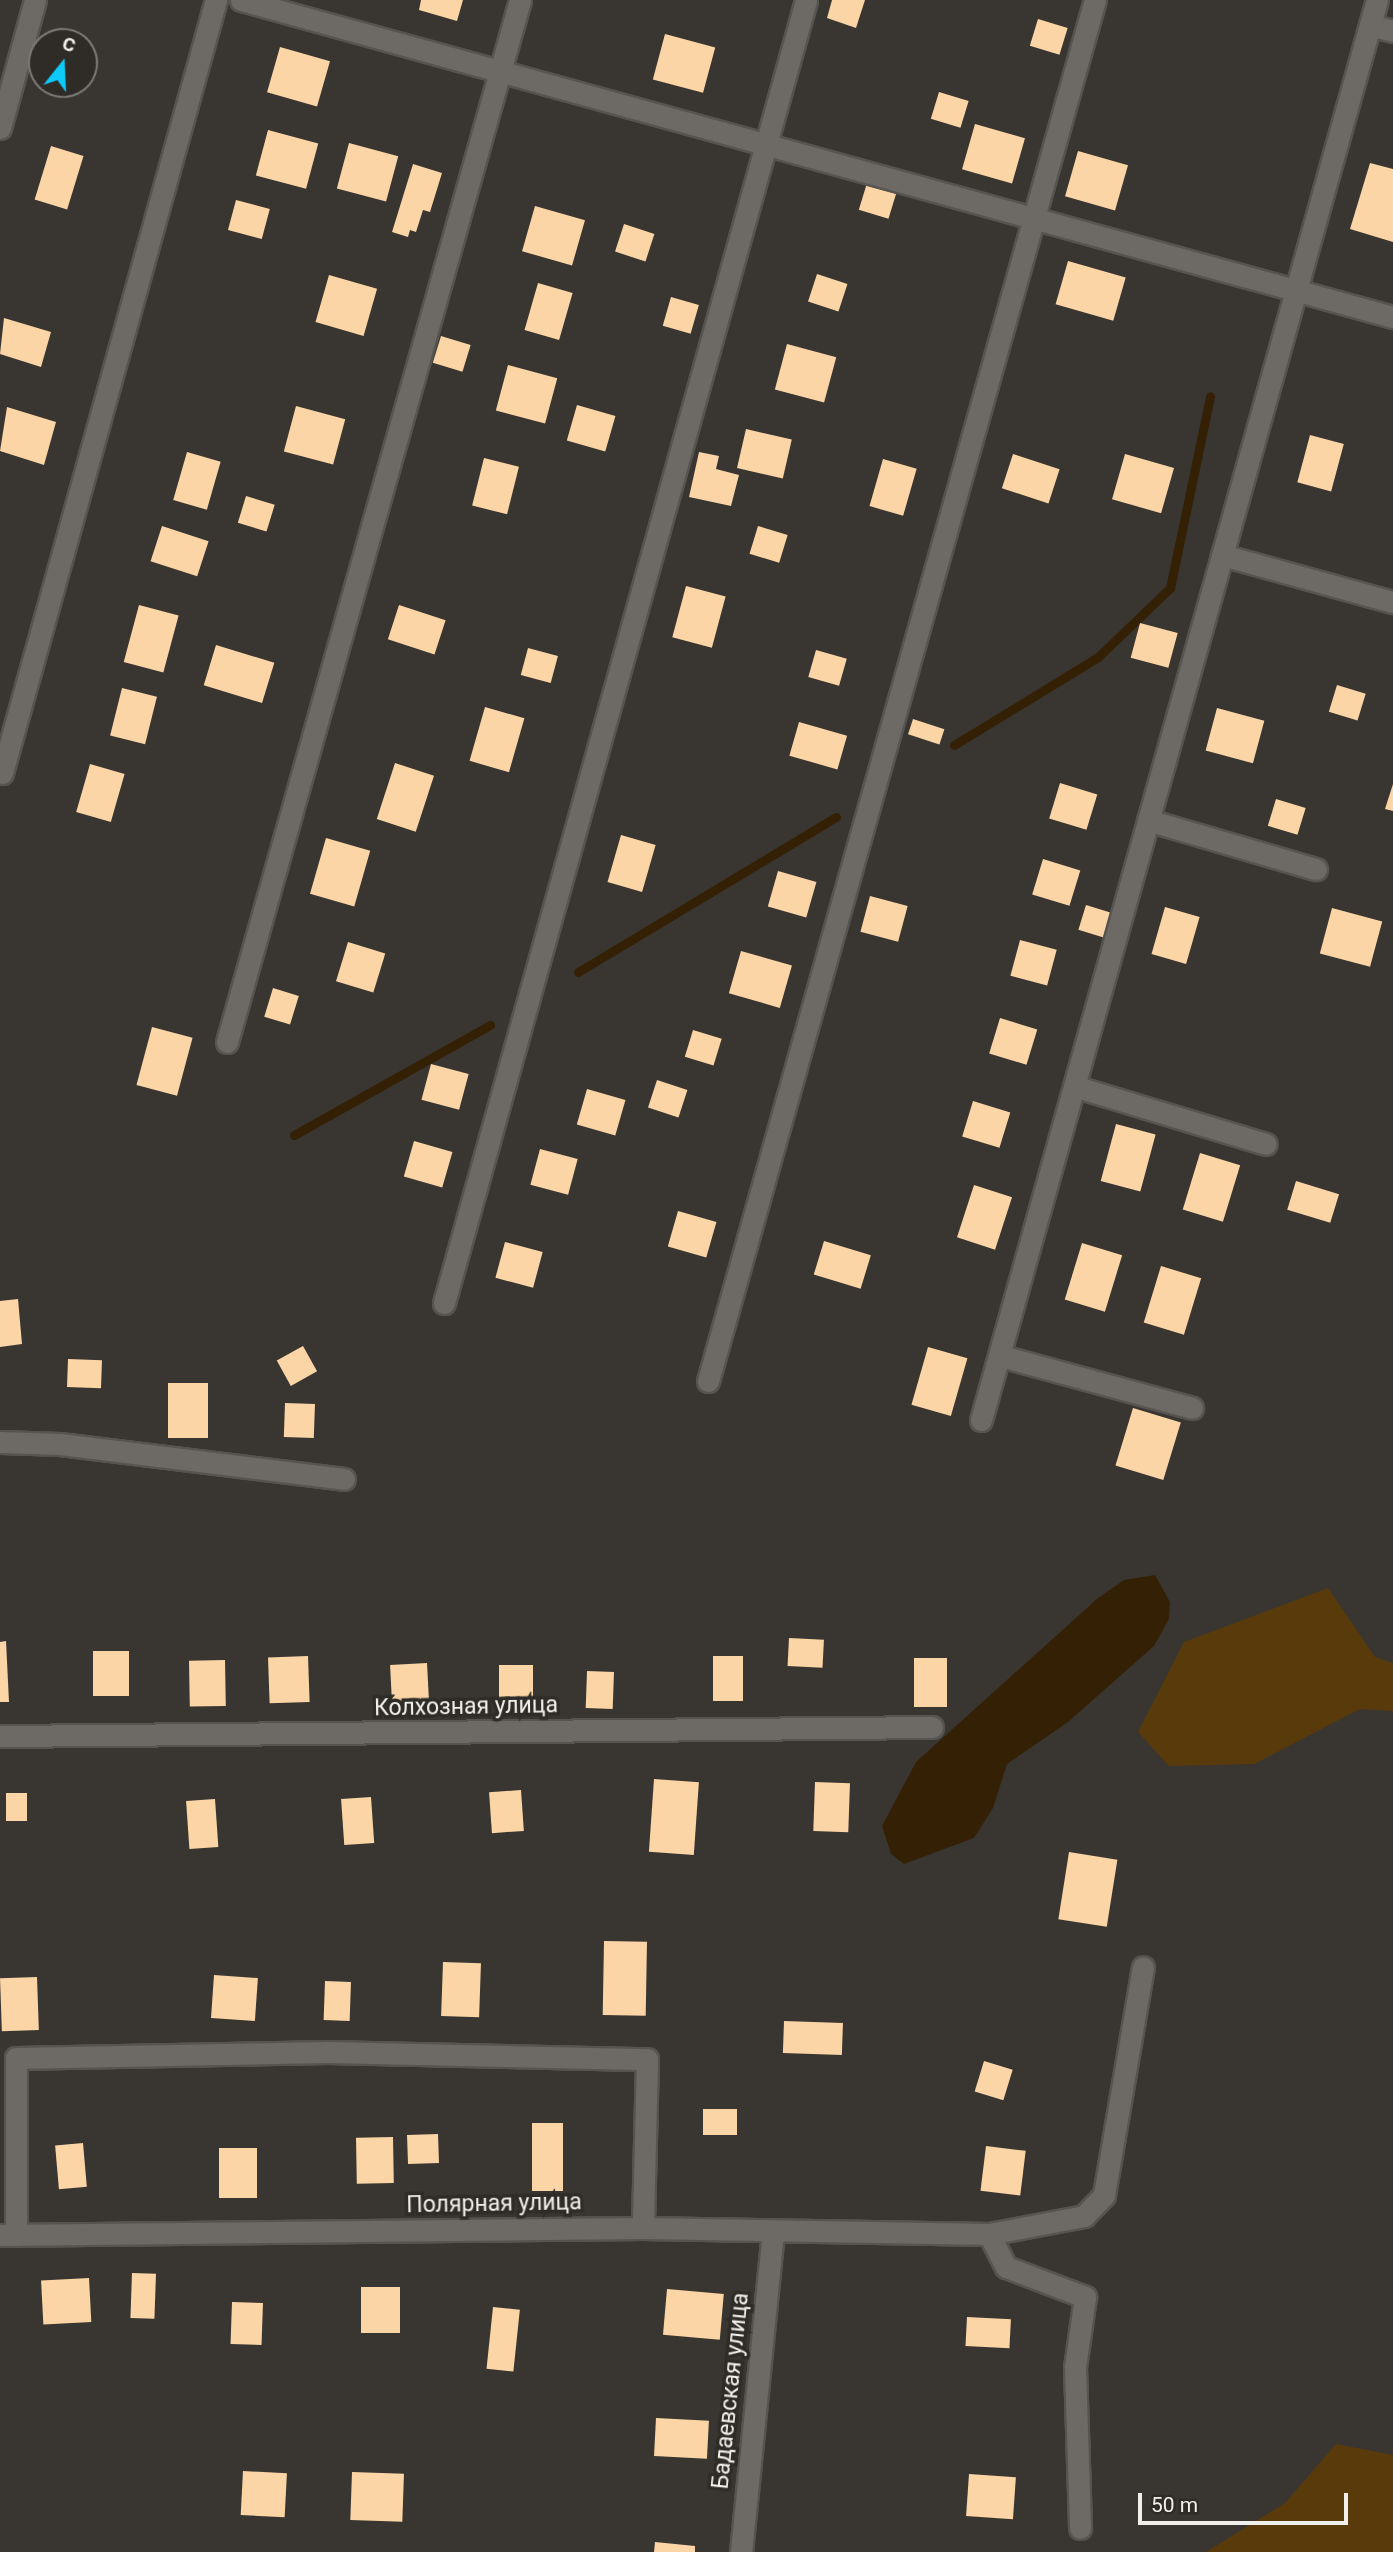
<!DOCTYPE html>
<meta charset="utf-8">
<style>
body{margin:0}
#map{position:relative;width:1393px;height:2552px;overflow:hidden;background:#393632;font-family:Roboto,sans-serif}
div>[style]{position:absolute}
.green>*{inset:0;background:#593a0b}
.water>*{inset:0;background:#342105}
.stream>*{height:9px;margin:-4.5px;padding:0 4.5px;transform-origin:4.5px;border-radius:4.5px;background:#342105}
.building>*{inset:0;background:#fbd5a5;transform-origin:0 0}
.roads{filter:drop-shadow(2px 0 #565450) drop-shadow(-2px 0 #565450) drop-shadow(0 2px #565450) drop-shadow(0 -2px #565450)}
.minor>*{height:21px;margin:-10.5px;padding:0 10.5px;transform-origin:10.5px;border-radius:10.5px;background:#6d6964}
span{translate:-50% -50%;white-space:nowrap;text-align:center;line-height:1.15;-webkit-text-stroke:7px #2f2c28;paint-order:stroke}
.street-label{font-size:23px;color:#f1efec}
.north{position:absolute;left:28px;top:28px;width:70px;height:70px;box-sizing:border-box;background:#2f2c28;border:2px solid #7d7a76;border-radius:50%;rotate:18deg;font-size:19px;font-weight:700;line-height:28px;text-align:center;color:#f1efec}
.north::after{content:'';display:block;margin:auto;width:24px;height:32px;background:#0dcafa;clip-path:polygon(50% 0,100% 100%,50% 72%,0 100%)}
.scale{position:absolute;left:1138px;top:2493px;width:210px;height:32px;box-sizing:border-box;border:4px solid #f1efec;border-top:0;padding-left:9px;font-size:21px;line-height:24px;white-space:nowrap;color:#f1efec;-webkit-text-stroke:5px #2f2c28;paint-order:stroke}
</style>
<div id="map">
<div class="green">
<div style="clip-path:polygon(1328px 1588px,1375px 1657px,1393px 1663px,1393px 1711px,1360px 1709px,1254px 1764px,1169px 1766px,1138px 1732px,1184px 1642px)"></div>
<div style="clip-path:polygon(1336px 2444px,1393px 2455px,1393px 2552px,1206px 2552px,1285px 2503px)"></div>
</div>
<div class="water">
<div style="clip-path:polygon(1155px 1575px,1170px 1602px,1169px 1619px,1154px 1646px,1068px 1722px,1007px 1764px,993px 1808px,974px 1838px,904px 1864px,891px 1854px,882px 1826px,916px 1762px,1098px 1598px,1124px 1580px)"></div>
</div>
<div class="stream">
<div style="left:954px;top:745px;width:169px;rotate:-31.4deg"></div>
<div style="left:1098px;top:657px;width:100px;rotate:-43.8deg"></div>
<div style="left:1170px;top:588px;width:196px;rotate:-78.2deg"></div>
<div style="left:578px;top:972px;width:301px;rotate:-31deg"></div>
<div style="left:294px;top:1135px;width:225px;rotate:-29.3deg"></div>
</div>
<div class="building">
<div style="clip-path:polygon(421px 0,463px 0,457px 21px,419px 10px)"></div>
<div style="clip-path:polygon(832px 0,865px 0,856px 28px,827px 18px)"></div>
<div style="left:1038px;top:19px;width:31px;height:28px;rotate:17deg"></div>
<div style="left:665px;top:34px;width:52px;height:47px;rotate:15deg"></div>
<div style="left:280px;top:47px;width:52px;height:47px;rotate:16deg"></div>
<div style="left:939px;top:92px;width:31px;height:28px;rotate:17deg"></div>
<div style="left:975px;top:124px;width:52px;height:47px;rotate:16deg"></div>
<div style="left:268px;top:130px;width:52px;height:47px;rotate:15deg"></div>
<div style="left:349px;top:143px;width:51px;height:47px;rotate:15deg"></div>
<div style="left:51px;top:146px;width:34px;height:56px;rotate:17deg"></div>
<div style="left:1078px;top:151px;width:52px;height:47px;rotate:16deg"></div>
<div style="clip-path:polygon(1370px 163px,1393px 169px,1393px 242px,1350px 229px)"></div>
<div style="clip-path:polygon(413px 164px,442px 173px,430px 212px,423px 210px,416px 232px,410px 230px,408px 237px,392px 232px)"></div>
<div style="left:867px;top:183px;width:31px;height:28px;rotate:17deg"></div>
<div style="left:236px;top:200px;width:35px;height:31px;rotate:15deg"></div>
<div style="left:535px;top:206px;width:52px;height:47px;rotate:16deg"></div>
<div style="left:624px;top:224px;width:32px;height:29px;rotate:18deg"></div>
<div style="left:1068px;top:261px;width:60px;height:45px;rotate:16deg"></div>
<div style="left:817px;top:274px;width:32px;height:29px;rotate:18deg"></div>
<div style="left:329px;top:275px;width:50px;height:49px;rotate:16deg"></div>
<div style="left:538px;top:283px;width:36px;height:49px;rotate:16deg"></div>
<div style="left:671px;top:297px;width:29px;height:30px;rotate:16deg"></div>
<div style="clip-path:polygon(4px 318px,51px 332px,41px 367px,0 354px)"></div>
<div style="left:441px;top:336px;width:31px;height:28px;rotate:17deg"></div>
<div style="left:787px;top:344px;width:51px;height:47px;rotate:15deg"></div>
<div style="left:508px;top:365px;width:51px;height:47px;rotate:15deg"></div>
<div style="left:577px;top:405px;width:40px;height:37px;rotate:16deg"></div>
<div style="left:296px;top:406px;width:51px;height:47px;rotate:15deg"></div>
<div style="clip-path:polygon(7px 407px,56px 422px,44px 465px,0 451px)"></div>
<div style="left:746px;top:429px;width:47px;height:40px;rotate:13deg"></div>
<div style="left:1310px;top:435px;width:35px;height:49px;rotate:15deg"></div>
<div style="left:187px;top:452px;width:35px;height:50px;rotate:16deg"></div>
<div style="clip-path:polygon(699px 452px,719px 456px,716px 469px,739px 475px,731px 506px,689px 497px)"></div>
<div style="left:1013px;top:454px;width:49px;height:36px;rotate:18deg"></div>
<div style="left:1125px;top:454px;width:51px;height:47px;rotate:16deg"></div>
<div style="left:484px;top:458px;width:36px;height:49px;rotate:14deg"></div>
<div style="left:883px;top:459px;width:35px;height:49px;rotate:16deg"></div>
<div style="left:246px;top:496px;width:30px;height:28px;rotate:17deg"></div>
<div style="left:162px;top:526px;width:49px;height:37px;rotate:18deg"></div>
<div style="left:758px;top:526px;width:31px;height:29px;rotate:17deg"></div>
<div style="left:686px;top:586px;width:41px;height:53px;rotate:15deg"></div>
<div style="left:139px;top:605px;width:41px;height:59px;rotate:15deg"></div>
<div style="left:399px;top:605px;width:49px;height:36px;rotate:18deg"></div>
<div style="left:1140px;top:623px;width:39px;height:36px;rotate:15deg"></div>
<div style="left:216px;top:645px;width:61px;height:42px;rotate:17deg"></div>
<div style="left:528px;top:648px;width:31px;height:28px;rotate:15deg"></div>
<div style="left:816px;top:650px;width:32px;height:28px;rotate:16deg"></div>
<div style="left:1337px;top:685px;width:30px;height:28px;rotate:17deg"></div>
<div style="left:122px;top:688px;width:36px;height:49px;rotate:14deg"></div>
<div style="left:485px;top:707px;width:41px;height:56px;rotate:16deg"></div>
<div style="left:1217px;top:708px;width:49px;height:44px;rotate:15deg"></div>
<div style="left:913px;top:719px;width:33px;height:16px;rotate:18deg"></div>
<div style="left:799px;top:722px;width:50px;height:35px;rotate:16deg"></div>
<div style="left:395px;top:763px;width:41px;height:59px;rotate:18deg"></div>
<div style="left:90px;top:764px;width:36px;height:50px;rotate:16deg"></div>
<div style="left:1060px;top:783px;width:39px;height:37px;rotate:17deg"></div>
<div style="clip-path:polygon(1393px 784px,1393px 811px,1385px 809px)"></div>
<div style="left:1276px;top:799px;width:31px;height:28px;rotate:17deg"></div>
<div style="left:621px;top:835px;width:36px;height:49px;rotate:16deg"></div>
<div style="left:326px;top:838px;width:46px;height:58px;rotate:16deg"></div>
<div style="left:1043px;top:859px;width:39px;height:37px;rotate:17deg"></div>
<div style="left:778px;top:871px;width:40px;height:37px;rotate:16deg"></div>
<div style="left:870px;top:896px;width:39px;height:37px;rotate:15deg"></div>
<div style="left:1086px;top:905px;width:28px;height:26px;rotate:17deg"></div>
<div style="left:1165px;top:907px;width:36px;height:49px;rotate:16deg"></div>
<div style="left:1332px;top:908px;width:52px;height:47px;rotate:15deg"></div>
<div style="left:1020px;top:940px;width:38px;height:37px;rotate:15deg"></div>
<div style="left:348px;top:942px;width:39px;height:41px;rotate:17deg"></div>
<div style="left:741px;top:951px;width:53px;height:44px;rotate:16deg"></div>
<div style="left:273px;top:988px;width:27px;height:30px;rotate:17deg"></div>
<div style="left:1000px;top:1018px;width:39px;height:37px;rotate:17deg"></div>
<div style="left:152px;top:1027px;width:42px;height:60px;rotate:15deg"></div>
<div style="left:693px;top:1030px;width:30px;height:28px;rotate:17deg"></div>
<div style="left:431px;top:1064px;width:39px;height:37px;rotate:15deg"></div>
<div style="left:657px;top:1080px;width:32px;height:29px;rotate:18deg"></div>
<div style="left:587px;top:1089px;width:40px;height:37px;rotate:16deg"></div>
<div style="left:973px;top:1101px;width:39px;height:37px;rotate:17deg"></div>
<div style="left:1116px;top:1124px;width:41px;height:59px;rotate:15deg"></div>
<div style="left:414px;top:1141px;width:40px;height:37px;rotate:16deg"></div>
<div style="left:540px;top:1149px;width:39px;height:37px;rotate:15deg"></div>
<div style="left:1200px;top:1153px;width:42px;height:59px;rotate:17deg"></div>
<div style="left:1296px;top:1181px;width:45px;height:30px;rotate:17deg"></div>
<div style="left:974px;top:1185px;width:40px;height:55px;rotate:18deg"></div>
<div style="left:678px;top:1211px;width:40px;height:37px;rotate:16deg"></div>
<div style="left:824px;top:1241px;width:49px;height:35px;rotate:17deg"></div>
<div style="left:505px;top:1242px;width:39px;height:37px;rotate:15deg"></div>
<div style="left:1082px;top:1243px;width:42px;height:59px;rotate:17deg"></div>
<div style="left:1161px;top:1266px;width:42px;height:59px;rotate:17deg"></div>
<div style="clip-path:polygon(18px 1299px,22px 1344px,0 1347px,0 1301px)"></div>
<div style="left:303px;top:1346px;width:29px;height:30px;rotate:61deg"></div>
<div style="left:928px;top:1347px;width:41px;height:60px;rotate:16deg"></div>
<div style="left:68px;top:1359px;width:34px;height:28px;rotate:2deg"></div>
<div style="left:168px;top:1383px;width:40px;height:55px"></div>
<div style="left:285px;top:1403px;width:30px;height:34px;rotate:2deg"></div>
<div style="left:1133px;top:1408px;width:50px;height:60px;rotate:17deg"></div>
<div style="left:789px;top:1638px;width:35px;height:28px;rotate:3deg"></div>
<div style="clip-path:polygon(6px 1641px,9px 1702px,0 1702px,0 1642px)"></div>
<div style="left:93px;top:1651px;width:36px;height:45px"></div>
<div style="left:308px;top:1656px;width:46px;height:40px;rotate:88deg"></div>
<div style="left:713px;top:1656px;width:30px;height:45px"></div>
<div style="left:914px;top:1658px;width:33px;height:49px"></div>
<div style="left:225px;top:1660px;width:46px;height:36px;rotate:89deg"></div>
<div style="left:427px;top:1663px;width:42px;height:37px;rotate:87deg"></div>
<div style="left:499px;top:1665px;width:34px;height:42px"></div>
<div style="left:587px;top:1671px;width:27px;height:37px;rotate:2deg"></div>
<div style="left:654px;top:1779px;width:45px;height:73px;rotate:4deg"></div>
<div style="left:815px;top:1782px;width:35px;height:49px;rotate:2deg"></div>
<div style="left:521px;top:1790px;width:41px;height:32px;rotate:86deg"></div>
<div style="left:6px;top:1793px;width:21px;height:28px"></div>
<div style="left:371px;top:1797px;width:46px;height:30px;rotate:86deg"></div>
<div style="left:215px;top:1799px;width:48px;height:29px;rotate:86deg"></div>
<div style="left:1069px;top:1852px;width:49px;height:68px;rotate:9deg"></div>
<div style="left:604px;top:1941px;width:43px;height:74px;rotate:1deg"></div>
<div style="left:443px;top:1962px;width:38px;height:54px;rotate:2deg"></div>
<div style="left:214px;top:1975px;width:44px;height:43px;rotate:4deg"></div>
<div style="left:37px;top:1977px;width:53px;height:37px;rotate:88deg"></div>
<div style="left:325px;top:1981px;width:26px;height:39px;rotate:2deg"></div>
<div style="left:784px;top:2021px;width:59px;height:32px;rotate:2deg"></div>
<div style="left:984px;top:2061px;width:30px;height:32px;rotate:17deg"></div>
<div style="left:703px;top:2109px;width:34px;height:26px"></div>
<div style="left:532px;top:2123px;width:31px;height:68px"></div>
<div style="left:438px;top:2134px;width:29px;height:31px;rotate:88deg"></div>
<div style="left:393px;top:2137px;width:46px;height:37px;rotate:89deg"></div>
<div style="left:83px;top:2143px;width:44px;height:28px;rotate:85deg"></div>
<div style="left:986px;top:2146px;width:40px;height:45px;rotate:7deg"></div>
<div style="left:219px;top:2148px;width:38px;height:50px"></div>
<div style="left:132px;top:2273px;width:24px;height:45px;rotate:2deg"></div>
<div style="left:89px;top:2278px;width:44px;height:48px;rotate:87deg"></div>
<div style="left:361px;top:2287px;width:39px;height:46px"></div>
<div style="left:667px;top:2289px;width:57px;height:46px;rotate:5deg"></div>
<div style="left:232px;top:2302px;width:31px;height:42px;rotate:2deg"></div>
<div style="left:493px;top:2307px;width:27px;height:62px;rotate:6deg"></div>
<div style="left:967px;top:2317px;width:44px;height:29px;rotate:3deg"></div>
<div style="left:656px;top:2418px;width:53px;height:38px;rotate:3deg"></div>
<div style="left:243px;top:2471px;width:44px;height:44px;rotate:3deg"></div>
<div style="left:352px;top:2472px;width:52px;height:48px;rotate:2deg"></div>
<div style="left:969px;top:2474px;width:47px;height:42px;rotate:4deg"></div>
<div style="clip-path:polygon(655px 2542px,695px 2546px,695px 2552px,654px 2552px)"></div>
</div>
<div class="roads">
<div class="minor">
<div style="left:241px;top:0;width:1195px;rotate:15.39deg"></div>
<div style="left:1370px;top:25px;width:24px;rotate:15deg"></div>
<div style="left:0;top:128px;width:133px;rotate:-74.7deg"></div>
<div style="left:1222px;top:555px;width:177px;rotate:15.4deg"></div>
<div style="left:2px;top:773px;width:802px;rotate:-74.53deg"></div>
<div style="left:1148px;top:820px;width:175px;rotate:16.3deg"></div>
<div style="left:227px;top:1042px;width:1082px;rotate:-74.29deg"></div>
<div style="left:1077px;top:1087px;width:197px;rotate:16.8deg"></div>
<div style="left:444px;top:1303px;width:1352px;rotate:-74.47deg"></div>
<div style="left:1001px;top:1356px;width:198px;rotate:15.2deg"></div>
<div style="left:708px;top:1381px;width:1434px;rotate:-74.35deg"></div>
<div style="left:981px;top:1420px;width:1474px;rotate:-74.42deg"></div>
<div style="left:0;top:1442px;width:60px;rotate:1.9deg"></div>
<div style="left:60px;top:1444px;width:286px;rotate:7deg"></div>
<div style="left:0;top:1736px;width:932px;rotate:-0.55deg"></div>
<div style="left:989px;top:2234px;width:37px;rotate:63deg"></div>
<div style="left:1006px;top:2267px;width:85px;rotate:20.8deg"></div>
<div style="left:1085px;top:2297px;width:71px;rotate:98.1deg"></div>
<div style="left:1075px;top:2367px;width:161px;rotate:88.2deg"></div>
<div style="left:0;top:2235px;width:643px;rotate:-0.62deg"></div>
<div style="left:643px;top:2228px;width:346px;rotate:1deg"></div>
<div style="left:989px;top:2234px;width:97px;rotate:-10.7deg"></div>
<div style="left:1084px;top:2216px;width:29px;rotate:-46deg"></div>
<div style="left:1104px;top:2195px;width:231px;rotate:-80.3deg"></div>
<div style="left:16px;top:2235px;width:177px;rotate:-90deg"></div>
<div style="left:16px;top:2058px;width:312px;rotate:-1.1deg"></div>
<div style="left:328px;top:2052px;width:319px;rotate:1.3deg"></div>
<div style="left:647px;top:2059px;width:169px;rotate:91.4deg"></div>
<div style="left:741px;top:2552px;width:320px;rotate:-84.3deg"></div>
</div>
</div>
<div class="street-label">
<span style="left:466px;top:1707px;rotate:-1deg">Колхозная улица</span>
<span style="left:494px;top:2204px;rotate:-1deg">Полярная улица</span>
<span style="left:731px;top:2391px;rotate:-84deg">Бадаевская улица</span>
</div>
<div class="north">С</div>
<div class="scale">50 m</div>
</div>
